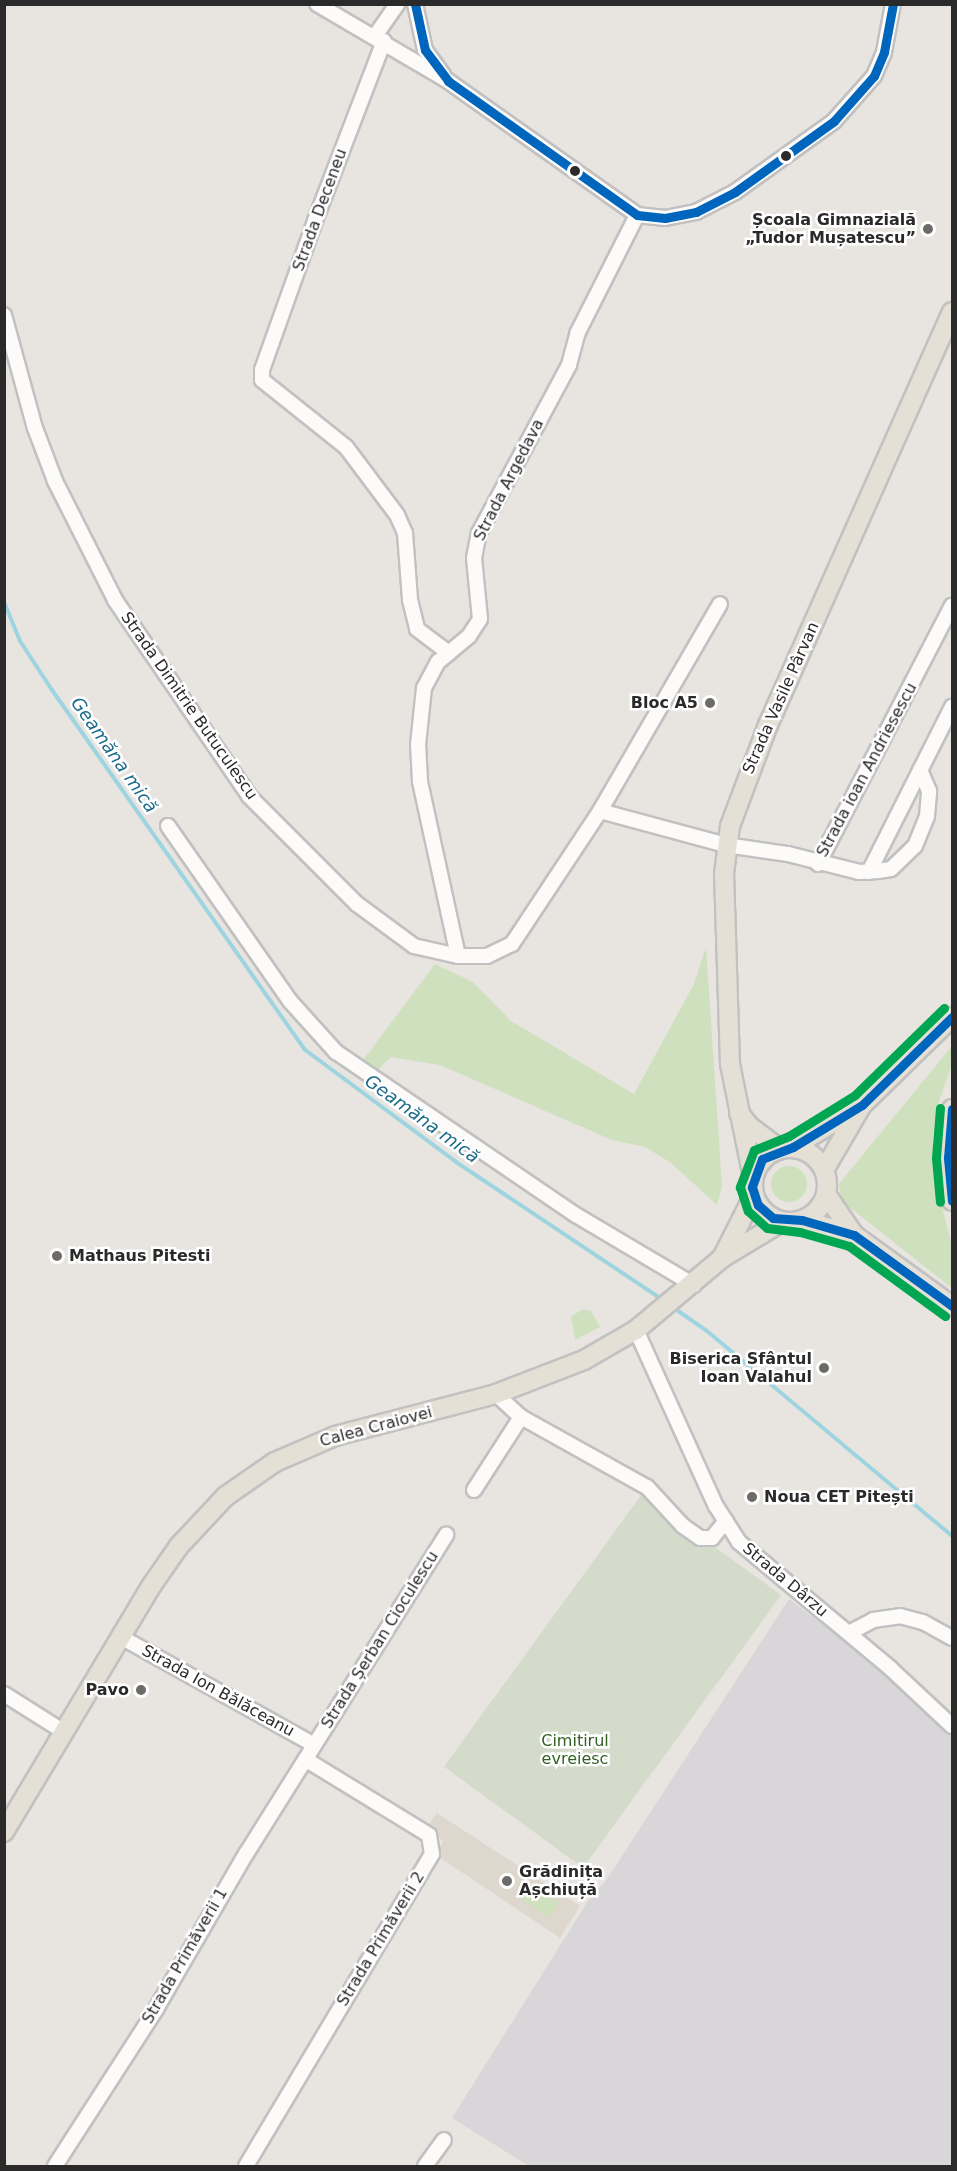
<!DOCTYPE html>
<meta charset="utf-8">
<style>
body{margin:0}
#map{position:relative;width:957px;height:2171px;overflow:hidden;background:#e8e5e1;font-family:"DejaVu Sans",sans-serif}
div>[style]{position:absolute}
.industrial>*{inset:0;background:#d8d6d8}
.education>*{inset:0;background:#ded7ce}
.green>*{inset:0;background:#cee0be;transform-origin:0 0}
.round{border-radius:50%}
.cemetery>*{inset:0;background:#d5dbca;transform-origin:0 0}
.stream>*{height:4px;margin:-2px;padding:0 2px;transform-origin:2px;border-radius:2px;background:#9ed4e0}
.roads{filter:drop-shadow(2px 0 #c2c1c1) drop-shadow(-2px 0 #c2c1c1) drop-shadow(0 2px #c2c1c1) drop-shadow(0 -2px #c2c1c1)}
.minor>*{height:14px;margin:-7px;padding:0 7px;transform-origin:7px;border-radius:7px;background:#fcfbfa}
.major>*{height:18px;margin:-9px;padding:0 9px;transform-origin:9px;border-radius:9px;background:#e5e0d6}
.major>.ring{margin:-9px;padding:0;box-sizing:content-box;background:none;border:18px solid #e5e0d6;border-radius:50%}
.bus-1>*{height:9px;margin:-4.5px;padding:0 4.5px;transform-origin:4.5px;border-radius:4.5px;background:#0065bd}
.bus-2>*{height:9px;margin:-4.5px;padding:0 4.5px;transform-origin:4.5px;border-radius:4.5px;background:#00a651}
.dots>*{width:16px;height:16px;translate:-50% -50%;box-sizing:border-box;border:3px solid #fff;border-radius:50%}
span{translate:-50% -50%;white-space:nowrap;text-align:center;line-height:1.15;-webkit-text-stroke:5px #fff;paint-order:stroke}
.street-label{font-size:16px;color:#2a2a2a}
.poi-label{font-size:16px;color:#2a2a2a;font-weight:700}
.right{translate:-100% -50%;text-align:right}
.left{translate:0 -50%;text-align:left}
.park-label{font-size:16px;color:#335f23}
.water-label{font-size:18px;color:#1d6c8b;font-style:italic}
.frame{position:absolute;inset:0;border:6px solid #2a2a2a;pointer-events:none}
</style>
<div id="map">
<div class="industrial">
<div style="clip-path:polygon(789px 1599px,877px 1666px,952px 1735px,952px 2166px,529px 2166px,452px 2118px,588px 1901px,607px 1879px)"></div>
</div>
<div class="education">
<div style="clip-path:polygon(437px 1813px,580px 1906px,560px 1938px,436px 1855px,443px 1841px,427px 1827px)"></div>
</div>
<div class="green">
<div style="clip-path:polygon(706px 947px,722px 1186px,717px 1205px,671px 1163px,645px 1147px,612px 1140px,440px 1065px,391px 1057px,372px 1076px,358px 1067px,435px 964px,473px 982px,511px 1021px,634px 1094px,694px 984px)"></div>
<div style="clip-path:polygon(952px 1046px,952px 1064px,937px 1107px,933px 1137px,933px 1172px,952px 1246px,952px 1288px,844px 1203px,838px 1185px)"></div>
<div class="round" style="left:771px;top:1166px;width:36px;height:36px"></div>
<div style="clip-path:polygon(584px 1309px,591px 1311px,600px 1327px,575px 1340px,571px 1316px)"></div>
<div style="left:530px;top:1884px;width:35px;height:18px;rotate:33deg"></div>
</div>
<div class="cemetery">
<div style="left:642px;top:1494px;width:172px;height:337px;rotate:36deg"></div>
</div>
<div class="stream">
<div style="left:4px;top:602px;width:42px;rotate:67.7deg"></div>
<div style="left:20px;top:641px;width:59px;rotate:56.9deg"></div>
<div style="left:52px;top:690px;width:439px;rotate:54.9deg"></div>
<div style="left:304px;top:1049px;width:189px;rotate:36.6deg"></div>
<div style="left:456px;top:1162px;width:249px;rotate:33.7deg"></div>
<div style="left:671px;top:1306px;width:44px;rotate:34.8deg"></div>
<div style="left:707px;top:1331px;width:319px;rotate:39.9deg"></div>
</div>
<div class="roads">
<div class="minor">
<div style="left:317px;top:4px;width:152px;rotate:30.4deg"></div>
<div style="left:448px;top:81px;width:232px;rotate:35.3deg"></div>
<div style="left:637px;top:215px;width:28px;rotate:6deg"></div>
<div style="left:665px;top:218px;width:32px;rotate:-11deg"></div>
<div style="left:696px;top:212px;width:44px;rotate:-27.1deg"></div>
<div style="left:735px;top:192px;width:122px;rotate:-35.6deg"></div>
<div style="left:834px;top:121px;width:60px;rotate:-48.4deg"></div>
<div style="left:874px;top:76px;width:26px;rotate:-67deg"></div>
<div style="left:884px;top:52px;width:49px;rotate:-79.4deg"></div>
<div style="left:415px;top:4px;width:47px;rotate:77.7deg"></div>
<div style="left:425px;top:50px;width:31px;rotate:54deg"></div>
<div style="left:375px;top:36px;width:39px;rotate:-55deg"></div>
<div style="left:384px;top:41px;width:193px;rotate:111deg"></div>
<div style="left:315px;top:221px;width:158px;rotate:109.6deg"></div>
<div style="left:262px;top:370px;width:10px;rotate:90deg"></div>
<div style="left:262px;top:380px;width:107px;rotate:38.6deg"></div>
<div style="left:346px;top:447px;width:85px;rotate:53.1deg"></div>
<div style="left:397px;top:515px;width:20px;rotate:66deg"></div>
<div style="left:405px;top:533px;width:67px;rotate:85.7deg"></div>
<div style="left:410px;top:600px;width:30px;rotate:76deg"></div>
<div style="left:417px;top:629px;width:40px;rotate:37deg"></div>
<div style="left:4px;top:315px;width:117px;rotate:74.7deg"></div>
<div style="left:35px;top:428px;width:57px;rotate:69.3deg"></div>
<div style="left:55px;top:481px;width:133px;rotate:63.2deg"></div>
<div style="left:115px;top:600px;width:237px;rotate:55.6deg"></div>
<div style="left:249px;top:796px;width:153px;rotate:45deg"></div>
<div style="left:357px;top:904px;width:71px;rotate:36.4deg"></div>
<div style="left:414px;top:946px;width:45px;rotate:12.8deg"></div>
<div style="left:458px;top:956px;width:29px"></div>
<div style="left:487px;top:956px;width:28px;rotate:-26deg"></div>
<div style="left:512px;top:944px;width:159px;rotate:-56.5deg"></div>
<div style="left:600px;top:811px;width:239px;rotate:-59.9deg"></div>
<div style="left:600px;top:811px;width:131px;rotate:15.1deg"></div>
<div style="left:726px;top:845px;width:63px;rotate:8.3deg"></div>
<div style="left:788px;top:854px;width:73px;rotate:14.2deg"></div>
<div style="left:859px;top:872px;width:19px;rotate:-3deg"></div>
<div style="left:878px;top:871px;width:13px;rotate:-9deg"></div>
<div style="left:891px;top:869px;width:33px;rotate:-44deg"></div>
<div style="left:915px;top:846px;width:32px;rotate:-68deg"></div>
<div style="left:927px;top:816px;width:25px;rotate:-85deg"></div>
<div style="left:929px;top:791px;width:23px;rotate:-113deg"></div>
<div style="left:168px;top:826px;width:213px;rotate:55.1deg"></div>
<div style="left:290px;top:1001px;width:69px;rotate:48deg"></div>
<div style="left:336px;top:1052px;width:290px;rotate:34.2deg"></div>
<div style="left:576px;top:1215px;width:137px;rotate:30.7deg"></div>
<div style="left:818px;top:864px;width:291px;rotate:-62.6deg"></div>
<div style="left:869px;top:872px;width:185px;rotate:-63.3deg"></div>
<div style="left:458px;top:956px;width:179px;rotate:-102.3deg"></div>
<div style="left:420px;top:781px;width:36px;rotate:-93deg"></div>
<div style="left:418px;top:745px;width:57px;rotate:-84deg"></div>
<div style="left:424px;top:688px;width:30px;rotate:-62deg"></div>
<div style="left:438px;top:662px;width:40px;rotate:-40deg"></div>
<div style="left:469px;top:636px;width:20px;rotate:-57deg"></div>
<div style="left:480px;top:619px;width:61px;rotate:-95.6deg"></div>
<div style="left:474px;top:558px;width:25px;rotate:-79deg"></div>
<div style="left:479px;top:533px;width:191px;rotate:-61.8deg"></div>
<div style="left:569px;top:365px;width:34px;rotate:-75deg"></div>
<div style="left:578px;top:332px;width:131px;rotate:-63.2deg"></div>
<div style="left:636px;top:1330px;width:193px;rotate:65.6deg"></div>
<div style="left:716px;top:1506px;width:43px;rotate:57.4deg"></div>
<div style="left:739px;top:1542px;width:197px;rotate:39.8deg"></div>
<div style="left:890px;top:1668px;width:85px;rotate:43.1deg"></div>
<div style="left:496px;top:1394px;width:34px;rotate:43deg"></div>
<div style="left:521px;top:1417px;width:144px;rotate:29.1deg"></div>
<div style="left:647px;top:1487px;width:53px;rotate:47.3deg"></div>
<div style="left:683px;top:1526px;width:21px;rotate:35deg"></div>
<div style="left:700px;top:1538px;width:12px"></div>
<div style="left:712px;top:1538px;width:22px;rotate:-51deg"></div>
<div style="left:474px;top:1490px;width:87px;rotate:-57.2deg"></div>
<div style="left:849px;top:1633px;width:27px;rotate:-28deg"></div>
<div style="left:873px;top:1620px;width:27px;rotate:-8deg"></div>
<div style="left:900px;top:1616px;width:24px;rotate:15deg"></div>
<div style="left:923px;top:1622px;width:33px;rotate:29deg"></div>
<div style="left:121px;top:1637px;width:221px;rotate:29.2deg"></div>
<div style="left:4px;top:1694px;width:71px;rotate:32.3deg"></div>
<div style="left:55px;top:2166px;width:187px;rotate:-57.2deg"></div>
<div style="left:156px;top:2009px;width:179px;rotate:-59.9deg"></div>
<div style="left:246px;top:1854px;width:377px;rotate:-57.9deg"></div>
<div style="left:246px;top:2166px;width:363px;rotate:-59.2deg"></div>
<div style="left:432px;top:1854px;width:19px;rotate:-99deg"></div>
<div style="left:429px;top:1835px;width:145px;rotate:-148.5deg"></div>
<div style="left:425px;top:2166px;width:32px;rotate:-54deg"></div>
</div>
<div class="major">
<div style="left:952px;top:1109px;width:49px;rotate:94.7deg"></div>
<div style="left:948px;top:1158px;width:43px;rotate:84.7deg"></div>
<div style="left:739px;top:1113px;width:16px;rotate:52deg"></div>
<div style="left:749px;top:1126px;width:39px;rotate:37deg"></div>
<div style="left:793px;top:1147px;width:79px;rotate:-31.5deg"></div>
<div class="ring" style="left:753px;top:1148px;width:56px;height:56px"></div>
<div style="left:824px;top:1170px;width:75px;rotate:-59.7deg"></div>
<div style="left:862px;top:1105px;width:126px;rotate:-44.4deg"></div>
<div style="left:753px;top:1178px;width:116px;rotate:-101.4deg"></div>
<div style="left:730px;top:1064px;width:190px;rotate:-91.8deg"></div>
<div style="left:724px;top:874px;width:48px;rotate:-82.9deg"></div>
<div style="left:730px;top:826px;width:108px;rotate:-69.4deg"></div>
<div style="left:768px;top:725px;width:452px;rotate:-66deg"></div>
<div style="left:826px;top:1194px;width:50px;rotate:55.7deg"></div>
<div style="left:854px;top:1235px;width:121px;rotate:35.9deg"></div>
<div style="left:802px;top:1220px;width:54px;rotate:16.1deg"></div>
<div style="left:722px;top:1258px;width:71px;rotate:-63.1deg"></div>
<div style="left:4px;top:1832px;width:288px;rotate:-59.1deg"></div>
<div style="left:152px;top:1585px;width:47px;rotate:-55.3deg"></div>
<div style="left:179px;top:1546px;width:69px;rotate:-46.8deg"></div>
<div style="left:226px;top:1496px;width:60px;rotate:-34.8deg"></div>
<div style="left:275px;top:1462px;width:65px;rotate:-23.4deg"></div>
<div style="left:335px;top:1436px;width:166px;rotate:-14.6deg"></div>
<div style="left:496px;top:1394px;width:94px;rotate:-21.1deg"></div>
<div style="left:584px;top:1360px;width:60px;rotate:-30deg"></div>
<div style="left:636px;top:1330px;width:112px;rotate:-39.9deg"></div>
<div style="left:722px;top:1258px;width:71px;rotate:-31.2deg"></div>
</div>
</div>
<div class="bus-1">
<div style="left:415px;top:4px;width:47px;rotate:77.7deg"></div>
<div style="left:425px;top:50px;width:39px;rotate:53deg"></div>
<div style="left:448px;top:81px;width:232px;rotate:35.3deg"></div>
<div style="left:637px;top:215px;width:28px;rotate:6deg"></div>
<div style="left:665px;top:218px;width:32px;rotate:-11deg"></div>
<div style="left:696px;top:212px;width:44px;rotate:-27.1deg"></div>
<div style="left:735px;top:192px;width:122px;rotate:-35.6deg"></div>
<div style="left:834px;top:121px;width:60px;rotate:-48.4deg"></div>
<div style="left:874px;top:76px;width:26px;rotate:-67deg"></div>
<div style="left:884px;top:52px;width:49px;rotate:-79.4deg"></div>
<div style="left:952px;top:1017px;width:126px;rotate:135.6deg"></div>
<div style="left:862px;top:1105px;width:81px;rotate:148.7deg"></div>
<div style="left:793px;top:1147px;width:33px;rotate:159deg"></div>
<div style="left:762px;top:1159px;width:30px;rotate:110deg"></div>
<div style="left:752px;top:1187px;width:19px;rotate:72deg"></div>
<div style="left:758px;top:1205px;width:20px;rotate:41deg"></div>
<div style="left:773px;top:1218px;width:29px;rotate:4deg"></div>
<div style="left:802px;top:1220px;width:54px;rotate:16.1deg"></div>
<div style="left:854px;top:1235px;width:121px;rotate:35.9deg"></div>
<div style="left:952px;top:1109px;width:49px;rotate:94.7deg"></div>
<div style="left:948px;top:1158px;width:43px;rotate:84.7deg"></div>
</div>
<div class="bus-2">
<div style="left:944px;top:1008px;width:124px;rotate:135.7deg"></div>
<div style="left:855px;top:1095px;width:78px;rotate:148.2deg"></div>
<div style="left:789px;top:1136px;width:38px;rotate:158deg"></div>
<div style="left:754px;top:1150px;width:40px;rotate:111deg"></div>
<div style="left:740px;top:1187px;width:25px;rotate:72deg"></div>
<div style="left:748px;top:1211px;width:25px;rotate:42deg"></div>
<div style="left:767px;top:1228px;width:33px;rotate:7deg"></div>
<div style="left:800px;top:1232px;width:51px;rotate:15.9deg"></div>
<div style="left:849px;top:1246px;width:119px;rotate:36.1deg"></div>
<div style="left:940px;top:1108px;width:50px;rotate:94.6deg"></div>
<div style="left:936px;top:1158px;width:44px;rotate:84.8deg"></div>
</div>
<div class="dots">
<div style="left:786px;top:156px;background:#2a2a2a"></div>
<div style="left:575px;top:171px;background:#2a2a2a"></div>
<div style="left:928px;top:229px;background:#6c6b6a"></div>
<div style="left:710px;top:703px;background:#6c6b6a"></div>
<div style="left:57px;top:1256px;background:#6c6b6a"></div>
<div style="left:824px;top:1368px;background:#6c6b6a"></div>
<div style="left:752px;top:1497px;background:#6c6b6a"></div>
<div style="left:141px;top:1690px;background:#6c6b6a"></div>
<div style="left:507px;top:1881px;background:#6c6b6a"></div>
</div>
<div class="street-label">
<span style="left:320px;top:210px;rotate:-70deg">Strada Deceneu</span>
<span style="left:509px;top:480px;rotate:-63deg">Strada Argedava</span>
<span style="left:781px;top:698px;rotate:-66deg">Strada Vasile Pârvan</span>
<span style="left:189px;top:706px;rotate:55deg">Strada Dimitrie Butuculescu</span>
<span style="left:867px;top:770px;rotate:-62deg">Strada ioan Andriesescu</span>
<span style="left:376px;top:1427px;rotate:-15deg">Calea Craiovei</span>
<span style="left:785px;top:1580px;rotate:40deg">Strada Dârzu</span>
<span style="left:380px;top:1640px;rotate:-58deg">Strada Șerban Cioculescu</span>
<span style="left:218px;top:1691px;rotate:29deg">Strada Ion Bălăceanu</span>
<span style="left:381px;top:1939px;rotate:-59deg">Strada Primăverii 2</span>
<span style="left:185px;top:1956px;rotate:-60deg">Strada Primăverii 1</span>
</div>
<div class="poi-label">
<span class="right" style="left:916px;top:229px">Școala Gimnazială<br>„Tudor Mușatescu”</span>
<span class="right" style="left:698px;top:703px">Bloc A5</span>
<span class="left" style="left:69px;top:1256px">Mathaus Pitesti</span>
<span class="right" style="left:812px;top:1368px">Biserica Sfântul<br>Ioan Valahul</span>
<span class="left" style="left:764px;top:1497px">Noua CET Pitești</span>
<span class="right" style="left:129px;top:1690px">Pavo</span>
<span class="left" style="left:519px;top:1881px">Grădinița<br>Așchiuță</span>
</div>
<div class="park-label">
<span style="left:575px;top:1750px">Cimitirul<br>evreiesc</span>
</div>
<div class="water-label">
<span style="left:114px;top:755px;rotate:55deg">Geamăna mică</span>
<span style="left:422px;top:1119px;rotate:36deg">Geamăna mică</span>
</div>
<div class="frame"></div>
</div>
